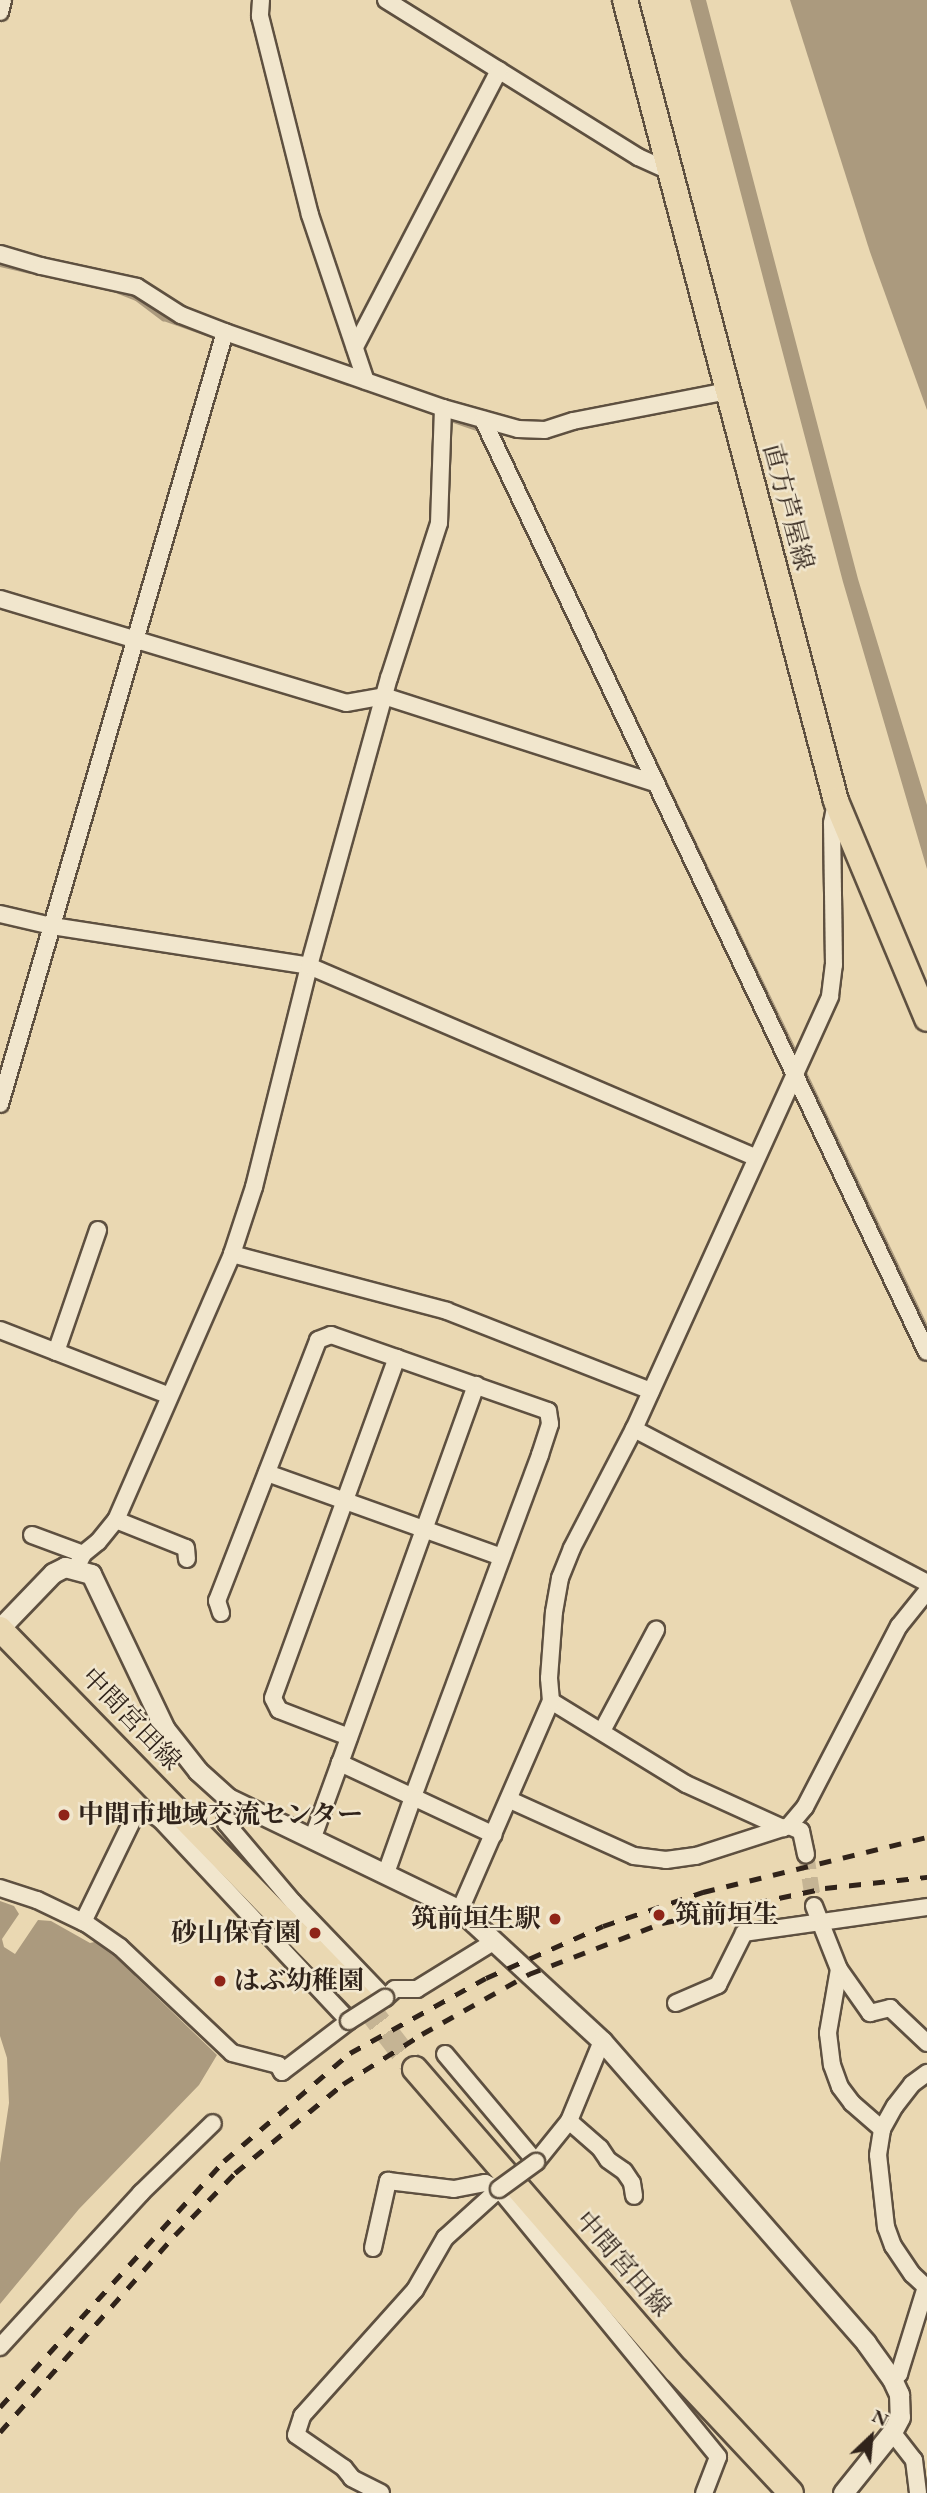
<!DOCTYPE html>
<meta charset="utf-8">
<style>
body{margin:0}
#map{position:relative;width:927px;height:2493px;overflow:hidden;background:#ead8b2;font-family:"EB Garamond","Noto Serif JP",serif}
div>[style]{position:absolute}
.water>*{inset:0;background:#ab9a7e}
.stream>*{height:5px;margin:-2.5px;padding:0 2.5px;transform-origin:2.5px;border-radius:2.5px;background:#ab9a7e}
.minor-tunnel>*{height:16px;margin-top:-8px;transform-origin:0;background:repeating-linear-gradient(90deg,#c5b494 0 16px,transparent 0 24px)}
.primary-tunnel>*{height:24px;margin-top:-12px;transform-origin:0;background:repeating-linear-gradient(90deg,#c5b494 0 24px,transparent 0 36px)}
.roads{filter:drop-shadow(2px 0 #5e5040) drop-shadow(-2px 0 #5e5040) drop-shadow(0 2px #5e5040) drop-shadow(0 -2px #5e5040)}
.minor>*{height:16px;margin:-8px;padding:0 8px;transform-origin:8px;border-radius:8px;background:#f1e6cd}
.tertiary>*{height:19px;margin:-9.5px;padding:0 9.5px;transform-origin:9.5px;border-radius:9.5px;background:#f1e6cd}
.primary>*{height:24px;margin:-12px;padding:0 12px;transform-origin:12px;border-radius:12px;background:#ead8b2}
.rail>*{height:5px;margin-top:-2.5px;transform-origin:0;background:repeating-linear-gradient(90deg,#30231a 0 12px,transparent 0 24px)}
.bridges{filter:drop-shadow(2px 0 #5e5040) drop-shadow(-2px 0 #5e5040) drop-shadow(0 2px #5e5040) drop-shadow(0 -2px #5e5040)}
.minor-bridge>*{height:16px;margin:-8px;padding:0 8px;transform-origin:8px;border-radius:8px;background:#f1e6cd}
.dots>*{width:19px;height:19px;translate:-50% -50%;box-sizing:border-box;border:4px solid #f1e6cd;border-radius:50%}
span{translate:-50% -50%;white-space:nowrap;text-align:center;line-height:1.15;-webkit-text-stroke:5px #f1e6cd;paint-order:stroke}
.street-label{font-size:26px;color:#30231a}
.poi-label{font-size:26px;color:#30231a;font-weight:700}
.left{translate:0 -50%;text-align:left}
.right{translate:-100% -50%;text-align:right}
.north{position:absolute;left:836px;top:2402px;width:70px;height:70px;-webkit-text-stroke:5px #f1e6cd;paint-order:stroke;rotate:26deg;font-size:19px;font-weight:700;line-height:28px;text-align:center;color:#30231a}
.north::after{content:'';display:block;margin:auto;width:24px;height:32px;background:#30231a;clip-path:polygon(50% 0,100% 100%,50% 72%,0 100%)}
</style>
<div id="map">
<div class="water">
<div style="clip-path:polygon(690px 0,706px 0,858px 579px,927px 805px,927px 869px,843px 582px)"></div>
<div style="clip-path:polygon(790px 0,927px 0,927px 410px,870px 252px)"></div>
<div style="clip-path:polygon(0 1901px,14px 1906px,19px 1914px,2px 1939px,4px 1947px,15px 1954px,38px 1920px,51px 1921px,90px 1943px,99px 1941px,133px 1966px,135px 1976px,217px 2055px,199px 2085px,79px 2209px,0 2304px,0 2163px,9px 2103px,7px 2058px,0 2036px)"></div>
</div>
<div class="stream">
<div style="left:0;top:264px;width:31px;rotate:13deg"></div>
<div style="left:118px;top:291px;width:19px;rotate:21deg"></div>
<div style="left:136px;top:298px;width:34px;rotate:37deg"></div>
<div style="left:163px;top:318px;width:196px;rotate:19.4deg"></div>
<div style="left:447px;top:418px;width:39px;rotate:19deg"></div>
<div style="left:588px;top:623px;width:484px;rotate:64.3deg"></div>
<div style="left:802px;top:1068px;width:290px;rotate:64.5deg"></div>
</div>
<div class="minor-tunnel">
<div style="left:806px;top:1854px;width:53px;rotate:81.3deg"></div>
</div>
<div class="primary-tunnel">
<div style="left:365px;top:2004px;width:82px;rotate:52.4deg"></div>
</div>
<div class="roads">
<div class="minor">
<div style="left:261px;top:0;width:16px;rotate:94deg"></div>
<div style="left:260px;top:16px;width:205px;rotate:75.9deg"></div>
<div style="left:310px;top:215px;width:175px;rotate:71.4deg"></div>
<div style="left:386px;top:0;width:297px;rotate:31.9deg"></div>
<div style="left:638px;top:157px;width:34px;rotate:24deg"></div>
<div style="left:0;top:12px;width:12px;rotate:-76deg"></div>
<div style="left:0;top:254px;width:43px;rotate:16.3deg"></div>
<div style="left:41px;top:266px;width:98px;rotate:12.3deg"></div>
<div style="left:137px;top:287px;width:52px;rotate:32.5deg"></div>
<div style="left:181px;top:315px;width:47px;rotate:21.1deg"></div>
<div style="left:225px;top:332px;width:231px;rotate:19.2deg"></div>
<div style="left:443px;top:408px;width:78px;rotate:15.6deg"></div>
<div style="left:518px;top:429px;width:27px;rotate:2deg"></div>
<div style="left:545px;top:430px;width:29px;rotate:-18deg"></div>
<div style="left:573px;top:421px;width:157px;rotate:-11deg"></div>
<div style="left:355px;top:347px;width:312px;rotate:-62.5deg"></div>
<div style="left:483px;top:420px;width:1032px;rotate:64.53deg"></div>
<div style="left:0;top:599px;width:361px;rotate:16.7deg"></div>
<div style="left:346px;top:703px;width:39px;rotate:-10deg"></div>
<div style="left:384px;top:696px;width:285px;rotate:17.8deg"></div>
<div style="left:0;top:914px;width:53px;rotate:13deg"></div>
<div style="left:52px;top:926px;width:260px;rotate:8.8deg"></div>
<div style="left:309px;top:966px;width:486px;rotate:23.2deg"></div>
<div style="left:0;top:1104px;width:804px;rotate:-73.75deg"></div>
<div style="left:232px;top:1254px;width:222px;rotate:14.8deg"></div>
<div style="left:447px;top:1311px;width:219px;rotate:21.4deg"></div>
<div style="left:0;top:1330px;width:180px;rotate:21.2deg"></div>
<div style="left:56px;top:1352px;width:129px;rotate:-71deg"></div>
<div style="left:634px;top:1429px;width:331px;rotate:27.7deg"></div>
<div style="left:267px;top:1473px;width:249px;rotate:19.7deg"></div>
<div style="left:116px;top:1520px;width:75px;rotate:21.8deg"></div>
<div style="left:186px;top:1548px;width:11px;rotate:85deg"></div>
<div style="left:32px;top:1535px;width:54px;rotate:20.4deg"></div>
<div style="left:76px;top:1568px;width:16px;rotate:-63deg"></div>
<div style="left:83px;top:1554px;width:19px;rotate:-39deg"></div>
<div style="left:98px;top:1542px;width:28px;rotate:-51deg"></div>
<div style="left:116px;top:1520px;width:290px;rotate:-66.4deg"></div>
<div style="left:232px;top:1254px;width:71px;rotate:-71.8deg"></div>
<div style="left:254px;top:1187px;width:228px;rotate:-76deg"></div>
<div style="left:309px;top:966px;width:299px;rotate:-74.5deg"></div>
<div style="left:389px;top:678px;width:163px;rotate:-72.1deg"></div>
<div style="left:439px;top:523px;width:115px;rotate:-88deg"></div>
<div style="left:221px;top:1613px;width:13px;rotate:-108deg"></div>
<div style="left:217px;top:1601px;width:280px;rotate:-68.8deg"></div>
<div style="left:318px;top:1340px;width:14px;rotate:-21deg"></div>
<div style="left:331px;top:1335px;width:230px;rotate:19.3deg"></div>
<div style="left:548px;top:1411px;width:13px;rotate:81deg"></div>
<div style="left:550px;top:1424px;width:33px;rotate:108deg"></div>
<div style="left:540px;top:1455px;width:365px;rotate:110.4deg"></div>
<div style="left:413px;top:1797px;width:81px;rotate:-155deg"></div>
<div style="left:340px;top:1763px;width:402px;rotate:-70.2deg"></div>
<div style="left:551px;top:1701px;width:158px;rotate:31.6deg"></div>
<div style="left:686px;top:1784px;width:107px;rotate:24.4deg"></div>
<div style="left:602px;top:1731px;width:115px;rotate:-61.9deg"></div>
<div style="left:349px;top:1737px;width:75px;rotate:-158.9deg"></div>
<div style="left:279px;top:1710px;width:13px;rotate:-117deg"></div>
<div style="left:273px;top:1698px;width:362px;rotate:-70deg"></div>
<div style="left:228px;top:1798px;width:9px;rotate:108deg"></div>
<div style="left:225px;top:1807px;width:16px;rotate:86deg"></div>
<div style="left:226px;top:1823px;width:104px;rotate:49.7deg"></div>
<div style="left:293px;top:1902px;width:133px;rotate:46.2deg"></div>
<div style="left:385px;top:1998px;width:13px;rotate:-42deg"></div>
<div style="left:395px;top:1989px;width:22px"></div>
<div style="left:417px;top:1989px;width:89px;rotate:-31.7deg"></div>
<div style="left:510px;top:1800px;width:136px;rotate:24.3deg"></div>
<div style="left:634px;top:1856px;width:32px;rotate:7deg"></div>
<div style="left:666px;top:1860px;width:30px;rotate:-8deg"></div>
<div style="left:696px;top:1856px;width:98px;rotate:-17.9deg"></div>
<div style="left:789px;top:1826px;width:25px;rotate:-50deg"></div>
<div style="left:805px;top:1807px;width:204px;rotate:-62.6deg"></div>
<div style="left:899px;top:1626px;width:45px;rotate:-51.3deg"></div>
<div style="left:789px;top:1826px;width:13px;rotate:23deg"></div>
<div style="left:801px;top:1831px;width:24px;rotate:78deg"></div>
<div style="left:313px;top:1837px;width:79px;rotate:-70deg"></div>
<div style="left:386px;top:1873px;width:81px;rotate:-70.4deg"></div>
<div style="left:413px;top:1797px;width:89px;rotate:25.1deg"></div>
<div style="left:0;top:1888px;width:39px;rotate:18deg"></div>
<div style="left:37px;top:1900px;width:55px;rotate:25.6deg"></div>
<div style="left:87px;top:1924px;width:40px;rotate:34.9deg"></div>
<div style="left:120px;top:1947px;width:154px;rotate:43.4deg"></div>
<div style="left:232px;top:2053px;width:48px;rotate:14.6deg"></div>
<div style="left:278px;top:2065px;width:8px;rotate:60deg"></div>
<div style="left:282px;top:2072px;width:84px;rotate:-37.3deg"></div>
<div style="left:349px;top:2021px;width:275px;rotate:-133.1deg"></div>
<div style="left:161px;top:1820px;width:14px;rotate:-146deg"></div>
<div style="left:149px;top:1812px;width:14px;rotate:168deg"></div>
<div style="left:135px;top:1815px;width:119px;rotate:115.9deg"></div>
<div style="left:814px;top:1906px;width:68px;rotate:68.4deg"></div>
<div style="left:839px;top:1969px;width:65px;rotate:99.8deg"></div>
<div style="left:828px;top:2033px;width:32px;rotate:83deg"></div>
<div style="left:832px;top:2065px;width:23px;rotate:70deg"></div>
<div style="left:840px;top:2087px;width:20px;rotate:53deg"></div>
<div style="left:852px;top:2103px;width:40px;rotate:41deg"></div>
<div style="left:460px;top:1910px;width:228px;rotate:-66.5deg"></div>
<div style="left:551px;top:1701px;width:23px;rotate:-95deg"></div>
<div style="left:549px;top:1678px;width:66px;rotate:-85.7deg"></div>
<div style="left:554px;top:1612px;width:35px;rotate:-80deg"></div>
<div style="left:560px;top:1578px;width:32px;rotate:-68deg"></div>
<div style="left:572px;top:1548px;width:134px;rotate:-62.5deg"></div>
<div style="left:634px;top:1429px;width:475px;rotate:-65.6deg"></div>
<div style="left:830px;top:996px;width:31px;rotate:-83deg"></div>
<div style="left:834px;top:965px;width:142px;rotate:-90.8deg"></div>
<div style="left:832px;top:823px;width:21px;rotate:-79deg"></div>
<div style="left:839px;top:1969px;width:54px;rotate:54.8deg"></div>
<div style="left:870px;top:2013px;width:21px;rotate:-14deg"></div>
<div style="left:890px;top:2008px;width:51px;rotate:43.4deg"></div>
<div style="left:676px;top:2003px;width:46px;rotate:-23.2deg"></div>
<div style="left:718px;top:1985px;width:58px;rotate:-63.4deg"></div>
<div style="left:744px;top:1933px;width:185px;rotate:-8.1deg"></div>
<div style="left:445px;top:2054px;width:141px;rotate:49.9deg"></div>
<div style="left:536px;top:2162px;width:53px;rotate:-51.2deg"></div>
<div style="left:569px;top:2121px;width:87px;rotate:-67.6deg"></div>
<div style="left:569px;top:2121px;width:41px;rotate:41.1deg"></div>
<div style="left:600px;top:2148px;width:14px;rotate:56deg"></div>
<div style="left:608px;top:2160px;width:19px;rotate:35deg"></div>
<div style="left:624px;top:2171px;width:14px;rotate:56deg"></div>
<div style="left:632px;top:2183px;width:13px;rotate:81deg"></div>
<div style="left:373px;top:2248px;width:69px;rotate:-77.4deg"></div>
<div style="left:388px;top:2181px;width:66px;rotate:6.9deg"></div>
<div style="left:454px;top:2189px;width:32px;rotate:-11deg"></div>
<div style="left:485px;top:2183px;width:15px;rotate:23deg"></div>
<div style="left:499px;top:2189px;width:346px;rotate:50.7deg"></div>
<div style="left:718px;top:2457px;width:39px;rotate:111deg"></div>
<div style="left:0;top:2347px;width:209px;rotate:-47.5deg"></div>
<div style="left:141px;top:2193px;width:100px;rotate:-44.2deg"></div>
<div style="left:892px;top:2379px;width:9px;rotate:-36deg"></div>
<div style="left:899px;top:2374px;width:91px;rotate:-72.8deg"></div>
<div style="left:926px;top:2287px;width:19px;rotate:-137deg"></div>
<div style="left:912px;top:2274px;width:34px;rotate:-124deg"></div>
<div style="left:893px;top:2246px;width:20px;rotate:-110deg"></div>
<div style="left:886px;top:2227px;width:72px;rotate:-96.3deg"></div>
<div style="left:878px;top:2155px;width:26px;rotate:-81deg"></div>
<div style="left:882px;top:2129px;width:26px;rotate:-61deg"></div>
<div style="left:895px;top:2106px;width:28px;rotate:-52deg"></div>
<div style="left:912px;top:2084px;width:19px;rotate:-36deg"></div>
<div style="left:892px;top:2432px;width:36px;rotate:52deg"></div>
<div style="left:914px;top:2460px;width:33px;rotate:83deg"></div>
<div style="left:381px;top:2493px;width:33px;rotate:-153deg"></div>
<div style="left:352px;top:2478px;width:13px;rotate:-129deg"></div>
<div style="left:344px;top:2468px;width:58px;rotate:-145.5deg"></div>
<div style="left:296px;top:2435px;width:20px;rotate:-72deg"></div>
<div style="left:302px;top:2416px;width:169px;rotate:-48.1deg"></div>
<div style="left:415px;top:2290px;width:60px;rotate:-60deg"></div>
<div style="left:445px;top:2238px;width:73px;rotate:-42.2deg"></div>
</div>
<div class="tertiary">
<div style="left:0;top:1628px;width:76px;rotate:-46.1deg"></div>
<div style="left:53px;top:1573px;width:13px;rotate:-27deg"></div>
<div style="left:65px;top:1567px;width:27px;rotate:15deg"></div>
<div style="left:91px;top:1574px;width:172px;rotate:64.5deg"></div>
<div style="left:165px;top:1729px;width:53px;rotate:51.8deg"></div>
<div style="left:198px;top:1771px;width:40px;rotate:42deg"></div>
<div style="left:228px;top:1798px;width:258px;rotate:25.8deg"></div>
<div style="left:460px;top:1910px;width:193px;rotate:42.7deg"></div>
<div style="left:602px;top:2041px;width:401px;rotate:48.8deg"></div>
<div style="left:866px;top:2343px;width:44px;rotate:54.2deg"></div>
<div style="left:892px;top:2379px;width:17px;rotate:65deg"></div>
<div style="left:899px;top:2394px;width:23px;rotate:88deg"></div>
<div style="left:900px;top:2417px;width:17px;rotate:118deg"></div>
<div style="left:892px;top:2432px;width:78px;rotate:128.8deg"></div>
</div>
<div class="primary">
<div style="left:625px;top:0;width:828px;rotate:75.24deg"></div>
<div style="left:836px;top:801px;width:236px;rotate:67.3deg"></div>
<div style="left:0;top:1629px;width:523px;rotate:45.77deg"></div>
<div style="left:415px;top:2069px;width:398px;rotate:49.1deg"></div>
<div style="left:676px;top:2370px;width:168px;rotate:46.9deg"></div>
</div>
</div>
<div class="rail">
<div style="left:0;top:2407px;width:333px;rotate:-47.7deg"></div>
<div style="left:224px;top:2161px;width:166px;rotate:-40.6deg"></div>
<div style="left:350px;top:2053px;width:155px;rotate:-28.9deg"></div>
<div style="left:486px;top:1978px;width:128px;rotate:-24deg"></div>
<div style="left:603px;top:1926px;width:106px;rotate:-18.8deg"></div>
<div style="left:703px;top:1892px;width:231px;rotate:-13.8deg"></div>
<div style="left:0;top:2432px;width:264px;rotate:-48.4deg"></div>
<div style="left:175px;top:2235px;width:86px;rotate:-45.9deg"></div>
<div style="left:235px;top:2173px;width:140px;rotate:-39.5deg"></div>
<div style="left:343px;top:2084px;width:93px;rotate:-32.3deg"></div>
<div style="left:422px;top:2034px;width:123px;rotate:-29.3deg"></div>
<div style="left:529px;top:1974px;width:142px;rotate:-21deg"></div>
<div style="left:662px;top:1923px;width:167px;rotate:-12.1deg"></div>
<div style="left:825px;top:1888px;width:103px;rotate:-6.2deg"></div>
</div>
<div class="bridges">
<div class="minor-bridge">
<div style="left:349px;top:2021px;width:43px;rotate:-32.6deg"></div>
<div style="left:499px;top:2189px;width:46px;rotate:-36.1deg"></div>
</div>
</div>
<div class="dots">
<div style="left:64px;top:1815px;background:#8f2418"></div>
<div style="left:659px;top:1915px;background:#8f2418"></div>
<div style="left:555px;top:1919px;background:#8f2418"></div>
<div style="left:315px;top:1933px;background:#8f2418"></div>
<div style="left:220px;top:1981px;background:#8f2418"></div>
</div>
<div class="street-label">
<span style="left:788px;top:507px;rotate:75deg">直方芦屋線</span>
<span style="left:131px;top:1719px;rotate:46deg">中間宮田線</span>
<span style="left:623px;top:2264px;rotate:49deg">中間宮田線</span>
</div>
<div class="poi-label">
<span class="left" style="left:78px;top:1815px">中間市地域交流センター</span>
<span class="left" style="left:675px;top:1915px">筑前垣生</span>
<span class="right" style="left:541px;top:1919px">筑前垣生駅</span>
<span class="right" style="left:301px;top:1933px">砂山保育園</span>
<span class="left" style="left:234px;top:1981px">はぶ幼稚園</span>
</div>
<div class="north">N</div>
</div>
